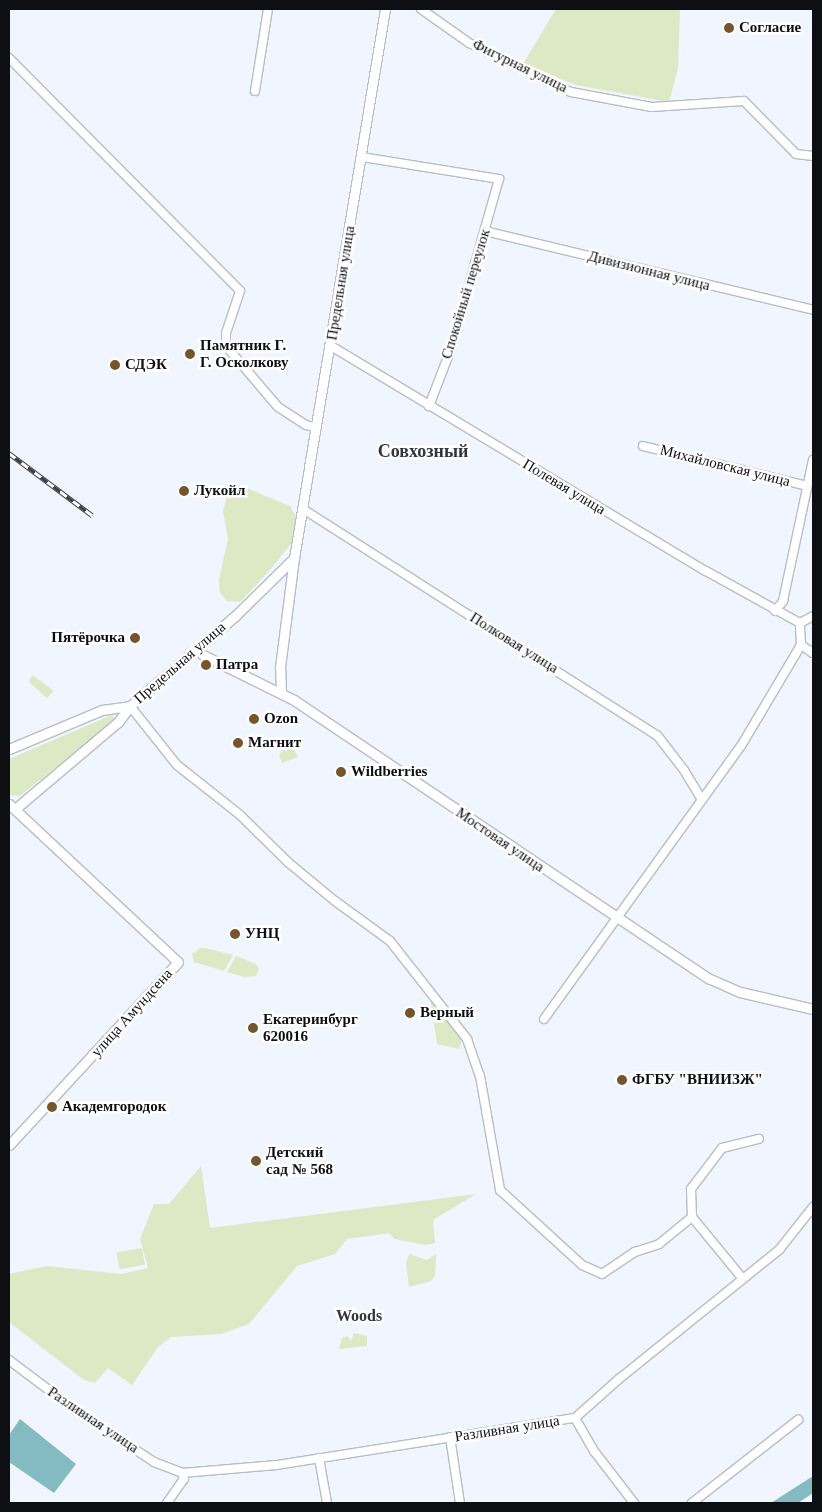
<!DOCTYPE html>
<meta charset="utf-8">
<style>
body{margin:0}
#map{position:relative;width:822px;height:1512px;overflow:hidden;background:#f0f5ff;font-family:Georgia,serif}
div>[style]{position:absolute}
.green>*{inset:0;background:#dde8c4;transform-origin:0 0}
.water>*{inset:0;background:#84bbc2}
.roads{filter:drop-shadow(1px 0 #b8bdc6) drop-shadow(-1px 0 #b8bdc6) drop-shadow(0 1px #b8bdc6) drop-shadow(0 -1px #b8bdc6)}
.minor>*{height:8px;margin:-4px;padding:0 4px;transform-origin:4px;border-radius:4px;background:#fff}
.tertiary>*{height:9px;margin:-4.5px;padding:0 4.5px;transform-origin:4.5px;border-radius:4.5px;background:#fff}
.rail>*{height:4.5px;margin-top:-2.25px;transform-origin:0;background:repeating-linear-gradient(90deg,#fff 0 8px,#3e3f44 0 16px);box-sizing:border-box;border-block:1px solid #3e3f44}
.dots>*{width:14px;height:14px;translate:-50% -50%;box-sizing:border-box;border:2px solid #fff;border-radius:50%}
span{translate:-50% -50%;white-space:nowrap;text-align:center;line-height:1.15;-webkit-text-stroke:5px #fff;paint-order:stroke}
.poi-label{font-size:15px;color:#0e0f12;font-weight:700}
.left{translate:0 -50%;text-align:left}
.right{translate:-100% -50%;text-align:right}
.street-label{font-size:15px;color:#0e0f12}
.neighbourhood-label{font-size:16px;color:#31353d;font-weight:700}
.quarter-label{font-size:18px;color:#31353d;font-weight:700}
.frame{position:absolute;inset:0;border:10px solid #0e0f12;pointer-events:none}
</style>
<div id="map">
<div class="green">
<div style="clip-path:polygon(556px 9px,680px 9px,678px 68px,669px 102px,576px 85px,523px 64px)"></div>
<div style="clip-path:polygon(244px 487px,290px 506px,296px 517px,295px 529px,293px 541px,269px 571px,240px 602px,227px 601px,220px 593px,219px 580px,228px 539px,223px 511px,228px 492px)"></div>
<div style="clip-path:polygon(32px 675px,54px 691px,47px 698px,29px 682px)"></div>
<div style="clip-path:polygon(112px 715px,115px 720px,20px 796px,9px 795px,9px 759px)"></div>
<div style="clip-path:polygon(290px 741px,298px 757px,282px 763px,279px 755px)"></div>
<div style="clip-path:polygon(200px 948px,205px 948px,233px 955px,224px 971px,194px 962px,192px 954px)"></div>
<div style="clip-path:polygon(236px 956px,256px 964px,259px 968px,256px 976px,245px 977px,227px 972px)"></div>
<div style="clip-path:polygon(430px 997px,462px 1040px,459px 1049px,437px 1044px)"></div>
<div style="clip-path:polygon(201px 1166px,210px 1228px,476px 1194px,433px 1220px,435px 1243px,425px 1245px,395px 1239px,389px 1233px,347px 1239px,335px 1254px,297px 1266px,249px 1324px,221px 1334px,171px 1337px,158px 1347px,132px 1385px,108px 1368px,95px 1383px,84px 1380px,9px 1322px,9px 1274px,47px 1266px,121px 1274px,148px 1268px,140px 1239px,154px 1204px,169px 1204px)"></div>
<div style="left:142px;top:1248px;width:17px;height:26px;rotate:80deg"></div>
<div style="clip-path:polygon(409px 1254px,427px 1260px,436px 1254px,435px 1276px,431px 1281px,409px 1287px,406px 1263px)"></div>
<div style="clip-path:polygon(354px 1333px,367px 1336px,367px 1346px,339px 1349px,342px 1338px,348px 1336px,351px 1341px)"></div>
</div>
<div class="water">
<div style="clip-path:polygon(20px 1419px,76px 1464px,54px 1493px,9px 1462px,9px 1435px)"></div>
<div style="clip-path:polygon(813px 1476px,813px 1493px,798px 1503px,771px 1503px)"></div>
</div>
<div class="roads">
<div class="minor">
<div style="left:421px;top:9px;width:59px;rotate:35.3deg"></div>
<div style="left:469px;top:43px;width:113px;rotate:25.7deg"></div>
<div style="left:571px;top:92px;width:82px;rotate:10.5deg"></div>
<div style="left:652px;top:107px;width:92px;rotate:-3.7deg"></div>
<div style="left:744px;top:101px;width:74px;rotate:45.5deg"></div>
<div style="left:796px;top:154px;width:17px;rotate:7deg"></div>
<div style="left:9px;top:58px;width:328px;rotate:45.2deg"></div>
<div style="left:240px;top:291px;width:44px;rotate:108.4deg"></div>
<div style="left:226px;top:333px;width:13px;rotate:90deg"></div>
<div style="left:226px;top:346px;width:80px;rotate:49.6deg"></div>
<div style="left:278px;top:407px;width:33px;rotate:33deg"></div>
<div style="left:306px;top:425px;width:11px;rotate:15deg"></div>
<div style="left:255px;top:91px;width:83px;rotate:-81deg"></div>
<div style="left:362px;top:157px;width:139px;rotate:9.1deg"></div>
<div style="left:499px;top:179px;width:182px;rotate:105.9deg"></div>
<div style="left:449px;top:354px;width:56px;rotate:111deg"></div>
<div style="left:485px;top:231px;width:337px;rotate:13.5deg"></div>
<div style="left:331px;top:346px;width:437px;rotate:31deg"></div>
<div style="left:706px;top:571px;width:107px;rotate:29deg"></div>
<div style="left:643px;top:446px;width:169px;rotate:13.7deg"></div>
<div style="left:303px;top:509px;width:420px;rotate:32.6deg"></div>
<div style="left:657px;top:735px;width:44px;rotate:52.4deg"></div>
<div style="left:684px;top:770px;width:35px;rotate:59deg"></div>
<div style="left:775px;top:611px;width:13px;rotate:-51deg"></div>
<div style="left:783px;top:601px;width:144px;rotate:-78deg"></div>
<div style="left:800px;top:623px;width:15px;rotate:-28deg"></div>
<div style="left:801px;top:645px;width:14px;rotate:34deg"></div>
<div style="left:130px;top:706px;width:75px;rotate:51.5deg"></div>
<div style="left:177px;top:765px;width:80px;rotate:38.4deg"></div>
<div style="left:240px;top:815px;width:69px;rotate:44.4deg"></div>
<div style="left:289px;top:863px;width:60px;rotate:39.6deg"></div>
<div style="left:335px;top:901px;width:68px;rotate:36deg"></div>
<div style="left:390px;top:941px;width:125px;rotate:51.8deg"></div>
<div style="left:467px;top:1039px;width:39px;rotate:71deg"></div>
<div style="left:480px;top:1076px;width:116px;rotate:80deg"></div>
<div style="left:500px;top:1190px;width:111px;rotate:42.4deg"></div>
<div style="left:582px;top:1265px;width:22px;rotate:24deg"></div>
<div style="left:602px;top:1274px;width:40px;rotate:-34deg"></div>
<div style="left:635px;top:1252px;width:25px;rotate:-18deg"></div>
<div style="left:659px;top:1244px;width:43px;rotate:-39.3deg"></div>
<div style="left:544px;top:1019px;width:337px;rotate:-54.2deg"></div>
<div style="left:741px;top:746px;width:117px;rotate:-59.3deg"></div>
<div style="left:801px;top:645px;width:22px;rotate:-93deg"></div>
<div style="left:743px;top:1279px;width:80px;rotate:-129.4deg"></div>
<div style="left:692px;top:1217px;width:28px;rotate:-92deg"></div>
<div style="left:691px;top:1189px;width:51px;rotate:-52.9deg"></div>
<div style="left:722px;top:1148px;width:38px;rotate:-14deg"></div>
<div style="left:9px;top:1360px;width:81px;rotate:37deg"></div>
<div style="left:74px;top:1409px;width:96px;rotate:33.5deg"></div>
<div style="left:154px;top:1462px;width:30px;rotate:21deg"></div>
<div style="left:182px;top:1473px;width:95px;rotate:-4.8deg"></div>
<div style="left:277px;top:1465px;width:302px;rotate:-9deg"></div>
<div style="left:575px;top:1418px;width:59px;rotate:-41.6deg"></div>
<div style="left:619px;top:1379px;width:206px;rotate:-38.9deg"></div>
<div style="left:779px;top:1250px;width:55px;rotate:-51.7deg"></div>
<div style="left:575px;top:1418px;width:38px;rotate:60deg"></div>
<div style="left:594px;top:1451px;width:66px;rotate:52.4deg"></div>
<div style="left:450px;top:1437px;width:67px;rotate:81.4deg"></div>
<div style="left:319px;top:1458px;width:46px;rotate:79.9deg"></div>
<div style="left:167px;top:1503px;width:29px;rotate:-55deg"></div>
<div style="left:184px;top:1479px;width:6px;rotate:-108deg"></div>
<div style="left:692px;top:1503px;width:135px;rotate:-38.1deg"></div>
</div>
<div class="tertiary">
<div style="left:197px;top:649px;width:8px;rotate:45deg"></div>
<div style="left:203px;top:655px;width:102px;rotate:26.3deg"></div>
<div style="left:294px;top:700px;width:499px;rotate:33.9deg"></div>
<div style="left:708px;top:978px;width:35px;rotate:24deg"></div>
<div style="left:740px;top:992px;width:75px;rotate:13.1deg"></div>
<div style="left:281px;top:692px;width:25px;rotate:-92deg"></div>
<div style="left:280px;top:667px;width:110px;rotate:-82.7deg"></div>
<div style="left:294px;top:558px;width:556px;rotate:-80.59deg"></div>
<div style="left:9px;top:749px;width:101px;rotate:-22.8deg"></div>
<div style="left:102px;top:710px;width:28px;rotate:-8deg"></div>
<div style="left:9px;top:804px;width:231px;rotate:43.1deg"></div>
<div style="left:178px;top:962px;width:249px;rotate:132.7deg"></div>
<div style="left:15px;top:809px;width:135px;rotate:-40.2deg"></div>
<div style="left:118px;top:722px;width:20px;rotate:-53deg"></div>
<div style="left:130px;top:706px;width:138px;rotate:-40.6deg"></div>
<div style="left:235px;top:616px;width:83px;rotate:-44.5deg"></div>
</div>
</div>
<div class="rail">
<div style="left:9px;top:453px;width:104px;rotate:36.8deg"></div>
</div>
<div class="dots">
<div style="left:729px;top:28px;background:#76542c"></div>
<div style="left:190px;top:354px;background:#76542c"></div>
<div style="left:115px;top:365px;background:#76542c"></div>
<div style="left:184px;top:491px;background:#76542c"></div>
<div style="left:135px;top:638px;background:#76542c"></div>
<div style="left:206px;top:665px;background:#76542c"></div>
<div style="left:254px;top:719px;background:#76542c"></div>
<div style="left:238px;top:743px;background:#76542c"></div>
<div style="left:341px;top:772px;background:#76542c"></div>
<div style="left:235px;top:934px;background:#76542c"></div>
<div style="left:410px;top:1013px;background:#76542c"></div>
<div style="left:253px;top:1028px;background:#76542c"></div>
<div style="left:622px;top:1080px;background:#76542c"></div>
<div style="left:52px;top:1107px;background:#76542c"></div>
<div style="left:256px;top:1161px;background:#76542c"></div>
</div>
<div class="poi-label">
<span class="left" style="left:739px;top:28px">Согласие</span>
<span class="left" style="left:200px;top:354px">Памятник Г.<br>Г. Осколкову</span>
<span class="left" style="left:125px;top:365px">СДЭК</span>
<span class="left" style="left:194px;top:491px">Лукойл</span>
<span class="right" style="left:125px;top:638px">Пятёрочка</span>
<span class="left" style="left:216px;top:665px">Патра</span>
<span class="left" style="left:264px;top:719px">Ozon</span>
<span class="left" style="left:248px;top:743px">Магнит</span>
<span class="left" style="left:351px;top:772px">Wildberries</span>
<span class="left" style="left:245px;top:934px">УНЦ</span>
<span class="left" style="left:420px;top:1013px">Верный</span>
<span class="left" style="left:263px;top:1028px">Екатеринбург<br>620016</span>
<span class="left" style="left:632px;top:1080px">ФГБУ "ВНИИЗЖ"</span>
<span class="left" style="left:62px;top:1107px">Академгородок</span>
<span class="left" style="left:266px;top:1161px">Детский<br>сад № 568</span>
</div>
<div class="street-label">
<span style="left:520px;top:66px;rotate:26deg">Фигурная улица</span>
<span style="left:649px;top:271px;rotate:14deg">Дивизионная улица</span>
<span style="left:341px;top:283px;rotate:-81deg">Предельная улица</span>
<span style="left:466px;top:294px;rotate:-73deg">Спокойный переулок</span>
<span style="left:725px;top:466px;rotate:14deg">Михайловская улица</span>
<span style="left:564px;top:487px;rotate:31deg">Полевая улица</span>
<span style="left:514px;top:643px;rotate:32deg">Полковая улица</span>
<span style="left:180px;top:663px;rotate:-41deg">Предельная улица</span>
<span style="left:500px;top:840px;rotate:34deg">Мостовая улица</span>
<span style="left:132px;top:1013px;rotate:-48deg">улица Амундсена</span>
<span style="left:93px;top:1420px;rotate:34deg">Разливная улица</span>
<span style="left:507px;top:1429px;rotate:-9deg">Разливная улица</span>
</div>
<div class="neighbourhood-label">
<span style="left:359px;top:1316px">Woods</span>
</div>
<div class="quarter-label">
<span style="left:423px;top:451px">Совхозный</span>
</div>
<div class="frame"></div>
</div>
